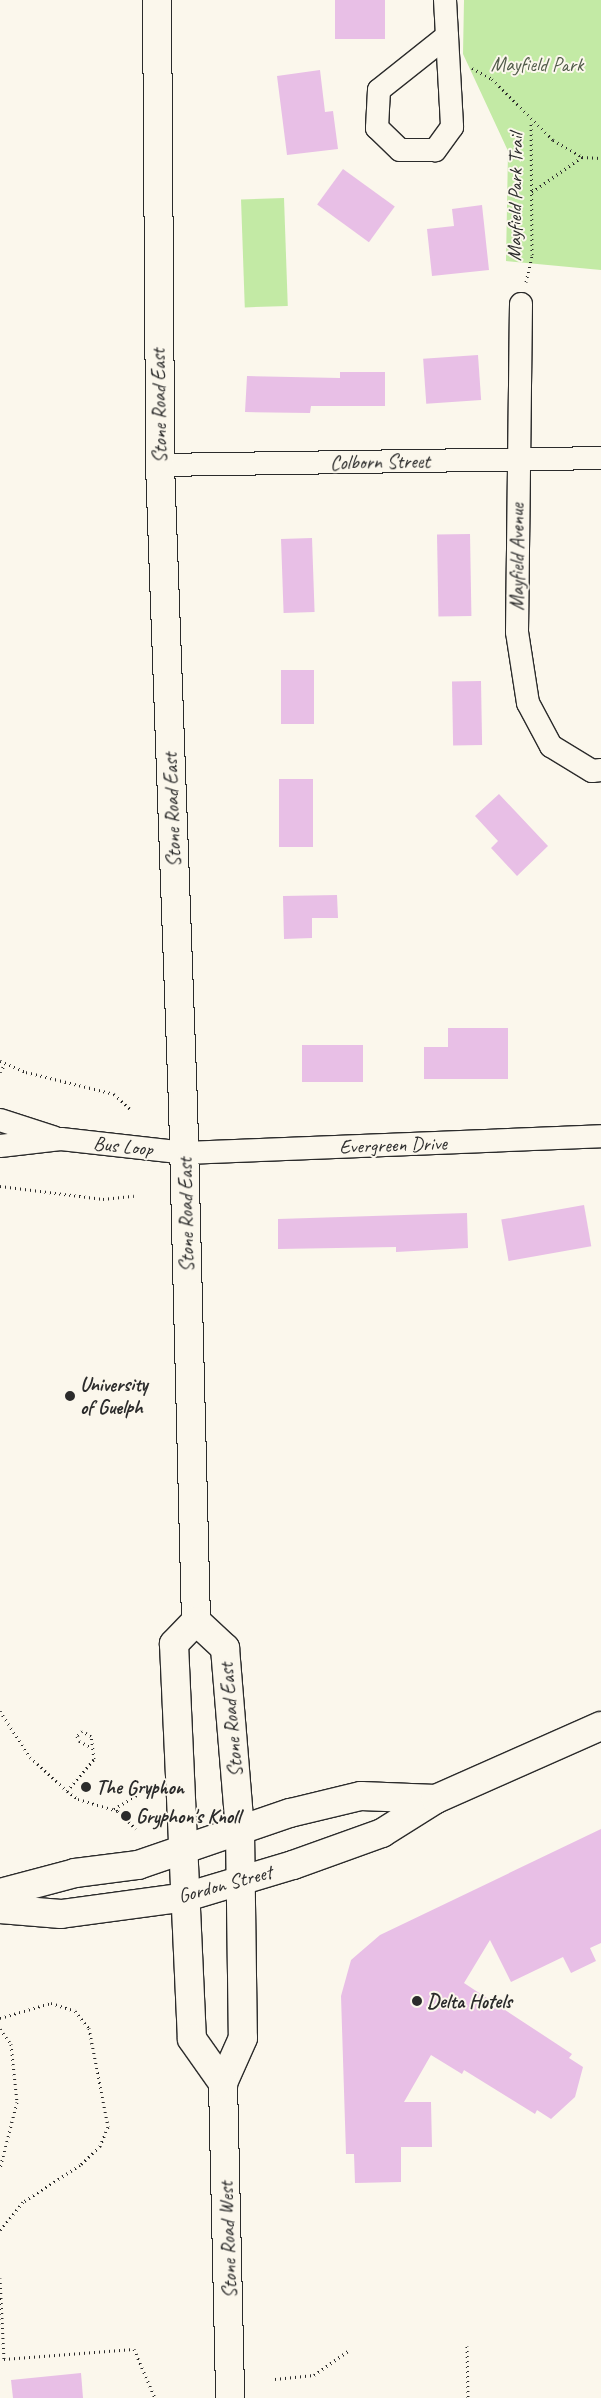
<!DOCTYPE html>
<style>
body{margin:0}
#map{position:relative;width:601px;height:2398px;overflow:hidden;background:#fbf7ec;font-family:Caveat,sans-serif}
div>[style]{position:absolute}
.green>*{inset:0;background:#c3eaa5;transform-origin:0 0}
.building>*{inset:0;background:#e8bfe6;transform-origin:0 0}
.path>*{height:3px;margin-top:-1.5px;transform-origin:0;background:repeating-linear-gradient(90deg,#2b2b2b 0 1px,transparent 0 5px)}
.roads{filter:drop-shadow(1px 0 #2b2b2b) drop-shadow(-1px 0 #2b2b2b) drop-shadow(0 1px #2b2b2b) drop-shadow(0 -1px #2b2b2b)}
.street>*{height:22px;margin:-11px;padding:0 11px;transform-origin:11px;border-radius:11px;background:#fbf7ec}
.secondary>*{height:28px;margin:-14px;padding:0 14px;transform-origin:14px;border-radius:14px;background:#fbf7ec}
.dots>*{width:14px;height:14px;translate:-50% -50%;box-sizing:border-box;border:2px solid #fbf7ec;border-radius:50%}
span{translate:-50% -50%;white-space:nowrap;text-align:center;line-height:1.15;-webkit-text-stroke:4px #fbf7ec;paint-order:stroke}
.park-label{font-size:20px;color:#515b4a}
.street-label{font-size:20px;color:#2b2b2b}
.poi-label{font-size:20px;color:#2b2b2b;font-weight:700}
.left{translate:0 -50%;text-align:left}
</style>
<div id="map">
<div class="green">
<div style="clip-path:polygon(464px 0,601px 0,601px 270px,506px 261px,508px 151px,463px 54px)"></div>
<div style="left:284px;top:198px;width:108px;height:43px;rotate:88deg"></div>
</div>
<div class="building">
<div style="left:335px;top:0;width:50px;height:39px"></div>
<div style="clip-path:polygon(320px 70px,325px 112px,333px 111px,338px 149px,287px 155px,277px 76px)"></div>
<div style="left:343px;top:169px;width:64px;height:44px;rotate:36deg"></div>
<div style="clip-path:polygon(482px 205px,489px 270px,432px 276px,427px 229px,454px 226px,452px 209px)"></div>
<div style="left:478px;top:355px;width:45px;height:55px;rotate:86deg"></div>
<div style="clip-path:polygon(340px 372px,385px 372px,385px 406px,311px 406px,310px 413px,245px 412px,247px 376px,340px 378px)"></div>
<div style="left:470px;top:534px;width:82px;height:33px;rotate:89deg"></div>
<div style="left:312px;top:538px;width:74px;height:31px;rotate:88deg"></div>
<div style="left:281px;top:670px;width:33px;height:54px"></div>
<div style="left:481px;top:681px;width:64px;height:29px;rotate:89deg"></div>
<div style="left:313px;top:779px;width:68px;height:34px;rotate:90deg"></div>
<div style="clip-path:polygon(499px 794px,548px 846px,517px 876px,491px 848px,498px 841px,475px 816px)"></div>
<div style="clip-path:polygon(337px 895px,338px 918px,312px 918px,312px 938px,284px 939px,283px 896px)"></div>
<div style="clip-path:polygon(448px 1028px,508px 1028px,508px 1079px,424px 1079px,424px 1047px,448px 1047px)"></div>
<div style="left:302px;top:1045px;width:61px;height:37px"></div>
<div style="left:584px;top:1205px;width:42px;height:84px;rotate:80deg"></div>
<div style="clip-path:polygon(467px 1213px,468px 1248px,396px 1252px,396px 1247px,278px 1249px,278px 1219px)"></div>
<div style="clip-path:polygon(601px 1829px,601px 1943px,590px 1948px,596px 1961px,571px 1973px,563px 1957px,511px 1982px,490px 1940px,464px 1983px,572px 2054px,569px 2058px,583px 2067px,575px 2097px,551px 2119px,537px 2110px,535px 2114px,464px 2070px,462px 2074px,431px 2055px,404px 2102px,431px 2102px,432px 2147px,401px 2147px,401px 2182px,355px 2183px,354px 2154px,346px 2154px,341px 1996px,351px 1960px,380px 1935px)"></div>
<div style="clip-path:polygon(81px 2373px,83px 2398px,13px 2398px,11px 2380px)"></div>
</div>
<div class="path">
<div style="left:472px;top:68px;width:23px;rotate:29deg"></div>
<div style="left:492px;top:79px;width:86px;rotate:45deg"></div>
<div style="left:553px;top:140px;width:34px;rotate:30deg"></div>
<div style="left:582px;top:157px;width:19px;rotate:3deg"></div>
<div style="left:532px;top:192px;width:61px;rotate:-35deg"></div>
<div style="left:526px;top:282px;width:28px;rotate:-77deg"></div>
<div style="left:532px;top:255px;width:134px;rotate:-90.4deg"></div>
<div style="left:0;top:1061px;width:28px;rotate:23deg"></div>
<div style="left:26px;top:1072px;width:91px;rotate:14deg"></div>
<div style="left:114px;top:1094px;width:23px;rotate:43deg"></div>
<div style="left:0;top:1072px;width:9px;rotate:-58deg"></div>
<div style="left:0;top:1186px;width:104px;rotate:7.2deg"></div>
<div style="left:103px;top:1199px;width:31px;rotate:-6deg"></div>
<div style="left:0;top:1711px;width:55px;rotate:56.9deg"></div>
<div style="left:30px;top:1757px;width:50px;rotate:42.6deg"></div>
<div style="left:67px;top:1791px;width:14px;rotate:36deg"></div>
<div style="left:78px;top:1799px;width:42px;rotate:16.7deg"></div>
<div style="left:118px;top:1811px;width:25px;rotate:45deg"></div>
<div style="left:67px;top:1791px;width:42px;rotate:-49.8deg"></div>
<div style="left:94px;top:1759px;width:23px;rotate:-97deg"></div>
<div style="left:91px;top:1736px;width:10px;rotate:-151deg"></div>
<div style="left:82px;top:1731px;width:7px;rotate:135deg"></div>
<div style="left:77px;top:1736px;width:5px;rotate:68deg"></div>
<div style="left:79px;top:1741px;width:13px;rotate:27deg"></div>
<div style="left:114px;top:1809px;width:48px;rotate:-31.4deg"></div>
<div style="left:0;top:2018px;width:53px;rotate:-16.4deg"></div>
<div style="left:51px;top:2003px;width:25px;rotate:18deg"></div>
<div style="left:75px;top:2011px;width:22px;rotate:51deg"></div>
<div style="left:89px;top:2028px;width:101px;rotate:79.1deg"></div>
<div style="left:108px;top:2127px;width:21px;rotate:113deg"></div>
<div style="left:100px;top:2146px;width:28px;rotate:136deg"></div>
<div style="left:80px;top:2165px;width:68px;rotate:147deg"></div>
<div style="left:23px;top:2202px;width:36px;rotate:129deg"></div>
<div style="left:0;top:2029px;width:19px;rotate:54deg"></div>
<div style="left:11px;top:2044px;width:58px;rotate:84.1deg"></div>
<div style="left:17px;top:2102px;width:68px;rotate:104.4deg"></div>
<div style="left:0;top:2278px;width:81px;rotate:87.2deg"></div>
<div style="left:4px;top:2359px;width:130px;rotate:-4.4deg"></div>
<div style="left:134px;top:2349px;width:53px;rotate:66.8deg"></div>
<div style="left:467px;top:2346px;width:52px;rotate:88.9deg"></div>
<div style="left:275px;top:2379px;width:39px;rotate:-6deg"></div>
<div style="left:314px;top:2375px;width:42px;rotate:-35.2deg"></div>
</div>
<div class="roads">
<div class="street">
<div style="left:445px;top:0;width:127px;rotate:86.8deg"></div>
<div style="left:452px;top:127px;width:29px;rotate:126deg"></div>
<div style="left:435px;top:150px;width:35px;rotate:180deg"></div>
<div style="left:400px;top:150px;width:32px;rotate:-136deg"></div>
<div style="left:377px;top:128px;width:38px;rotate:-87deg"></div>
<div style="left:379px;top:90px;width:87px;rotate:-38.5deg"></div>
<div style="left:521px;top:304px;width:328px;rotate:90.7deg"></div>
<div style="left:517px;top:632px;width:72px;rotate:81.2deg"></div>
<div style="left:528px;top:703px;width:49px;rotate:61.9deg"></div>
<div style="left:551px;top:746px;width:48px;rotate:31.4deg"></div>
<div style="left:592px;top:771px;width:9px;rotate:-6deg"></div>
<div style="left:160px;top:465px;width:441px;rotate:-0.9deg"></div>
<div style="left:0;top:1120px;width:56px;rotate:17.8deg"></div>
<div style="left:0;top:1146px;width:61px;rotate:-6.5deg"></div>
<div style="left:61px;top:1139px;width:125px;rotate:6.4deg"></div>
<div style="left:185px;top:1153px;width:416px;rotate:-2.3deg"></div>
</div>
<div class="secondary">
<div style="left:157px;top:0;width:465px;rotate:89.6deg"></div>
<div style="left:160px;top:465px;width:639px;rotate:87.94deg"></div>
<div style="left:183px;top:1104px;width:517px;rotate:88.56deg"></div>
<div style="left:196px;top:1621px;width:40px;rotate:43deg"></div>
<div style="left:225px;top:1648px;width:185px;rotate:85.3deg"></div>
<div style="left:240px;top:1832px;width:206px;rotate:89.2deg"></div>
<div style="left:243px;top:2038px;width:49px;rotate:114deg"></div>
<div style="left:223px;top:2083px;width:315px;rotate:88.7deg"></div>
<div style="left:196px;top:1621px;width:32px;rotate:134deg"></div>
<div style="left:174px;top:1644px;width:395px;rotate:87.4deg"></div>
<div style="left:192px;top:2039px;width:54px;rotate:54.8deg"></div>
<div style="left:0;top:1893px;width:78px;rotate:-14.9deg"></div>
<div style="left:75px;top:1873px;width:64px;rotate:-7.2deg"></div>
<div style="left:138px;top:1865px;width:161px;rotate:-18.9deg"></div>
<div style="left:290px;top:1813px;width:73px;rotate:-13.5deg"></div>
<div style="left:361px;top:1796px;width:75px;rotate:2.3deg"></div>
<div style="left:0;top:1909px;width:61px;rotate:4.7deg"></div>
<div style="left:61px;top:1914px;width:126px;rotate:-7.7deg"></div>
<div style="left:186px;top:1897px;width:112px;rotate:-16.7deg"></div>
<div style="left:293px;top:1865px;width:95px;rotate:-19.8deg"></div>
<div style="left:382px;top:1833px;width:64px;rotate:-32.2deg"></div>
<div style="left:436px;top:1799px;width:180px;rotate:-23.9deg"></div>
</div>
</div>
<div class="dots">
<div style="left:70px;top:1396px;background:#2b2b2b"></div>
<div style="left:86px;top:1787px;background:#2b2b2b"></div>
<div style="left:126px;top:1816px;background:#2b2b2b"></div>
<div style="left:417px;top:2001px;background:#2b2b2b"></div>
</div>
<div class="park-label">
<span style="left:537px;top:64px">Mayfield Park</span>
</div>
<div class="street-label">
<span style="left:515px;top:197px;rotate:-89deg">Mayfield Park Trail</span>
<span style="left:159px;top:406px;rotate:-91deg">Stone Road East</span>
<span style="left:380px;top:462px;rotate:-1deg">Colborn Street</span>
<span style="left:517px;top:557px;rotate:-90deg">Mayfield Avenue</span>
<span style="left:172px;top:810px;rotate:-92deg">Stone Road East</span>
<span style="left:393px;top:1145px;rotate:-2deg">Evergreen Drive</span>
<span style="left:123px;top:1146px;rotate:6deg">Bus Loop</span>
<span style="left:186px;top:1215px;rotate:-91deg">Stone Road East</span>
<span style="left:231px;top:1720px;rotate:-95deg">Stone Road East</span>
<span style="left:225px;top:1884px;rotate:-15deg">Gordon Street</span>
<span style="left:228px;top:2240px;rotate:-92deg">Stone Road West</span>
</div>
<div class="poi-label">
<span class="left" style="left:80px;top:1396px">University<br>of Guelph</span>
<span class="left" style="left:96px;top:1787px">The Gryphon</span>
<span class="left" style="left:136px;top:1816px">Gryphon's Knoll</span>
<span class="left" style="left:427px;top:2001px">Delta Hotels</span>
</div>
</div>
